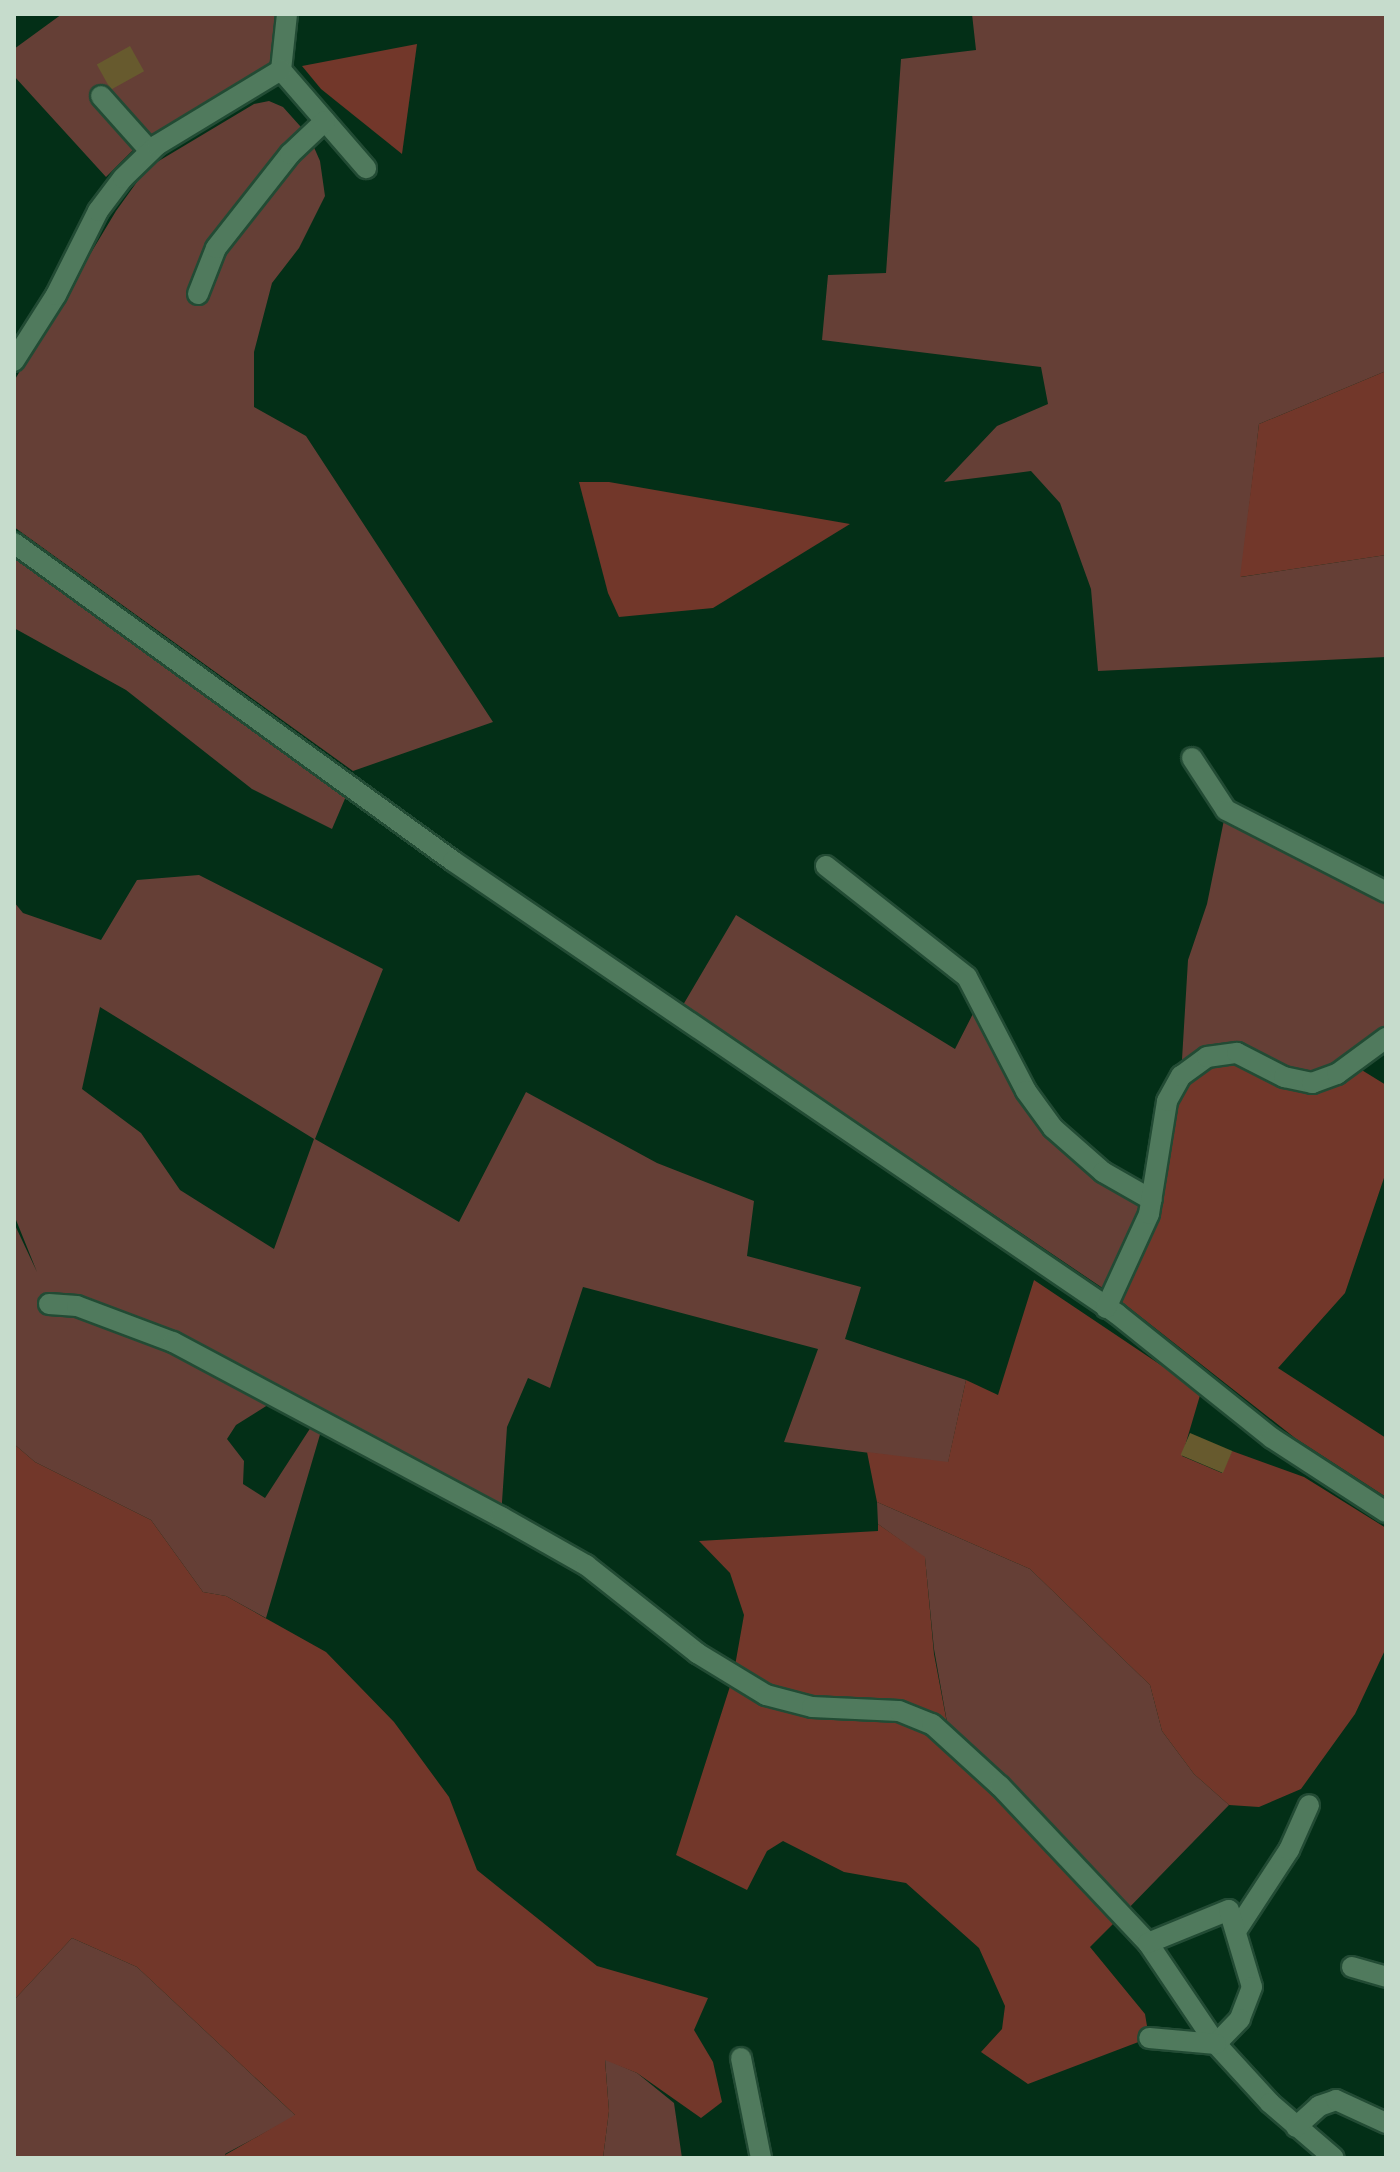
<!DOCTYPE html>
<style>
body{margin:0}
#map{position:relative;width:1400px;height:2172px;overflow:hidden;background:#032f17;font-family:Manrope,sans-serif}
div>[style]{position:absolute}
.green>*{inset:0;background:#653f36}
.forest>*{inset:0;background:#72372a}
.building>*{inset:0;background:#675a2e;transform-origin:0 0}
.roads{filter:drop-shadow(2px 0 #224b34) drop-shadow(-2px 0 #224b34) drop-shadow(0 2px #224b34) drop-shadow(0 -2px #224b34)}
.minor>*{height:20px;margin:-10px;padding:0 10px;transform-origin:10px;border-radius:10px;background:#507a5d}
span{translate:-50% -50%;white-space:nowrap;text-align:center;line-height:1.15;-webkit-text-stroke:8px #041309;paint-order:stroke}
.frame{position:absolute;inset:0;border:16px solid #c6dccc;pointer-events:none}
</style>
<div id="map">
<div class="green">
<div style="clip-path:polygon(62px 14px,287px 14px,283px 55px,133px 150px,106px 177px,14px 76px,14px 49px)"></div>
<div style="clip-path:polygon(972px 14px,1386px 14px,1386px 371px,1259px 424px,1241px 577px,1386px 555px,1386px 657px,1098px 671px,1091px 589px,1060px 503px,1031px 471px,944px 482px,997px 426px,1048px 404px,1041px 367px,822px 340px,828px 275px,886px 273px,901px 59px,976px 50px)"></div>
<div style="clip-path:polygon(269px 101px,283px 107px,309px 136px,320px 161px,325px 196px,299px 248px,272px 283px,254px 352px,254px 407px,306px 436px,493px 722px,353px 771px,14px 527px,14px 381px,116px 211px,147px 168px,254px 104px)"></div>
<div style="clip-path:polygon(14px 555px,347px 794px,332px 829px,252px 789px,126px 690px,14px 628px)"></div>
<div style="clip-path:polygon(1226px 810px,1386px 892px,1386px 1038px,1337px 1074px,1181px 1076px,1188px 960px,1207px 904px)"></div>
<div style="clip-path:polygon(evenodd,199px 875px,383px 969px,315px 1139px,459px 1222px,526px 1092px,657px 1163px,754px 1201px,747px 1256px,861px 1287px,845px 1339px,966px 1380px,948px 1463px,784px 1442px,818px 1349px,583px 1287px,550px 1388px,528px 1378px,507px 1427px,501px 1517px,324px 1421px,266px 1618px,226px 1596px,203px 1592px,151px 1520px,35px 1462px,14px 1444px,14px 1223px,37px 1272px,14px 1215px,14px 902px,23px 913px,101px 940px,137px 880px,199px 875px,100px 1007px,314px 1139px,274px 1249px,180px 1190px,141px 1133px,82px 1089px,100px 1007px,199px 875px,271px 1403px,311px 1427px,265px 1498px,243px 1484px,244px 1461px,227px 1439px,236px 1425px,271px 1403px)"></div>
<div style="clip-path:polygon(736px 915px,955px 1049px,981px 998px,1053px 1128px,1152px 1200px,1113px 1295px,683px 1005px)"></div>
<div style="clip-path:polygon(877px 1502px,1030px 1569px,1150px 1685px,1162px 1731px,1194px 1774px,1229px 1805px,1122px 1915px,950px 1739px,934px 1649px,925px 1558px,878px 1524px)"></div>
<div style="clip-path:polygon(72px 1938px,137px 1967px,296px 2116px,225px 2154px,227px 2158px,14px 2158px,14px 2000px)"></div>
<div style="clip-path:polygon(605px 2059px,637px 2073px,674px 2103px,682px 2158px,603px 2158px,609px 2111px)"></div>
</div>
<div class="forest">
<div style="clip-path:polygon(417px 44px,402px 154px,321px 89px,302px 66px)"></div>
<div style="clip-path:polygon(1386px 371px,1386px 555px,1240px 577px,1259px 424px)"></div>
<div style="clip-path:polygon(579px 482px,609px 482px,850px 524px,713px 608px,619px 617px,608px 593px)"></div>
<div style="clip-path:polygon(1222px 1053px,1301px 1082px,1352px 1064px,1386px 1085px,1386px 1172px,1345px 1293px,1278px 1368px,1386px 1438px,1386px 1497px,1295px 1438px,1113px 1295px,1127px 1268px,1167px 1101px)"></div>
<div style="clip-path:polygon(1034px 1280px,1201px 1392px,1182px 1456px,1222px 1473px,1232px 1451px,1304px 1477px,1386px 1528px,1386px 1648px,1355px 1714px,1301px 1789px,1259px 1807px,1229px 1805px,1194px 1774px,1162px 1731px,1150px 1685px,1030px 1569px,877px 1502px,867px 1452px,948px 1462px,966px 1380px,998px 1395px)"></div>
<div style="clip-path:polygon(14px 1444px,35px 1462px,151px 1520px,203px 1592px,226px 1596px,326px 1652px,394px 1722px,449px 1797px,477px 1870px,597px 1966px,708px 1998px,694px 2030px,713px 2062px,722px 2102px,701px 2118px,637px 2073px,605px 2060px,609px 2111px,603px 2158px,227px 2158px,225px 2155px,295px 2115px,137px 1967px,72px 1938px,14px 2000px)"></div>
<div style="clip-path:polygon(878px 1524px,925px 1557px,934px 1654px,950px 1739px,1122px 1915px,1090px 1947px,1145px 2014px,1149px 2038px,1028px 2084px,981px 2052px,1002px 2029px,1005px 2006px,979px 1948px,906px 1883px,844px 1872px,783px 1841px,767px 1851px,747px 1890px,676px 1855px,733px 1677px,744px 1615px,730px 1573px,699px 1541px,878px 1531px)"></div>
</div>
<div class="building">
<div style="left:130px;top:46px;width:29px;height:38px;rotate:61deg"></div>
<div style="left:1190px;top:1433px;width:46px;height:24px;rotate:23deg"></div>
</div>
<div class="roads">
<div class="minor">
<div style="left:287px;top:14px;width:56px;rotate:96.1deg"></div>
<div style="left:281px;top:70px;width:130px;rotate:49.1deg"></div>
<div style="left:101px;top:96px;width:74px;rotate:48.3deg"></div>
<div style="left:198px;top:294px;width:49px;rotate:-68.6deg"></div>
<div style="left:216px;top:248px;width:120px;rotate:-51.8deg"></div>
<div style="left:290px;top:154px;width:48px;rotate:-43.3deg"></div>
<div style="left:14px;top:361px;width:78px;rotate:-57.5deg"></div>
<div style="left:56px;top:295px;width:94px;rotate:-63.4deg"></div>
<div style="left:98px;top:211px;width:41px;rotate:-52.9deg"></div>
<div style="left:123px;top:178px;width:47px;rotate:-44.1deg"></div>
<div style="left:157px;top:145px;width:145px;rotate:-31.2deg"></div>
<div style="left:14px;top:543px;width:542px;rotate:35.92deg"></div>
<div style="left:453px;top:861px;width:804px;rotate:34.3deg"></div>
<div style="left:1117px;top:1314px;width:198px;rotate:38.7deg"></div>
<div style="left:1272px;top:1438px;width:136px;rotate:33deg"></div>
<div style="left:1192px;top:758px;width:62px;rotate:56.8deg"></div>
<div style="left:1226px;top:810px;width:180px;rotate:27.1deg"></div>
<div style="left:826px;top:866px;width:179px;rotate:38.2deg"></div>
<div style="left:967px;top:977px;width:128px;rotate:62.6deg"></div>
<div style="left:1026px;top:1091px;width:46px;rotate:53.9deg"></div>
<div style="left:1053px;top:1128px;width:67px;rotate:41.3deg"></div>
<div style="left:1103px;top:1172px;width:56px;rotate:29.7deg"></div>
<div style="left:49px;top:1304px;width:28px;rotate:4deg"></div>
<div style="left:77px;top:1306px;width:103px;rotate:20.6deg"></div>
<div style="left:173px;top:1342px;width:372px;rotate:28.1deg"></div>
<div style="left:501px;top:1517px;width:98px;rotate:29.5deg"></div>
<div style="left:586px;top:1565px;width:142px;rotate:38.4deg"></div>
<div style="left:697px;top:1653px;width:81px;rotate:31.3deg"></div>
<div style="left:766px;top:1695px;width:48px;rotate:14.6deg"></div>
<div style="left:812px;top:1707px;width:87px;rotate:2.6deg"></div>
<div style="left:899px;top:1711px;width:35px;rotate:22deg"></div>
<div style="left:932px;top:1724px;width:92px;rotate:42.4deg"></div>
<div style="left:1000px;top:1786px;width:216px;rotate:46.7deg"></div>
<div style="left:1148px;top:1943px;width:122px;rotate:56deg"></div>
<div style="left:1216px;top:2044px;width:80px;rotate:47.5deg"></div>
<div style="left:1270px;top:2103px;width:84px;rotate:40.7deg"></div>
<div style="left:1106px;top:1308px;width:103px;rotate:-65.4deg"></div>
<div style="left:1149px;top:1214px;width:114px;rotate:-80.9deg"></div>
<div style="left:1167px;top:1101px;width:29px;rotate:-61deg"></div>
<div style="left:1181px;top:1076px;width:32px;rotate:-36deg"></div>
<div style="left:1207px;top:1057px;width:30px;rotate:-8deg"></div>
<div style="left:1237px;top:1053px;width:53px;rotate:27.1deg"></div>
<div style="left:1284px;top:1077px;width:29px;rotate:12deg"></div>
<div style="left:1312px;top:1083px;width:27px;rotate:-20deg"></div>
<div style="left:1337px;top:1074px;width:61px;rotate:-36.3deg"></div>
<div style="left:1236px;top:1931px;width:97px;rotate:-56.8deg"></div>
<div style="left:1289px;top:1850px;width:49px;rotate:-66deg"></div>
<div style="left:1148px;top:1943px;width:87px;rotate:-22.2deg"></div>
<div style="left:1229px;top:1910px;width:80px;rotate:73.4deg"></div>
<div style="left:1252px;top:1987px;width:34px;rotate:111deg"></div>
<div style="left:1240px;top:2019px;width:35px;rotate:134deg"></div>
<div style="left:1216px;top:2044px;width:67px;rotate:-174.9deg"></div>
<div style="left:1352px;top:1967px;width:35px;rotate:16deg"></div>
<div style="left:741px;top:2058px;width:102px;rotate:78.7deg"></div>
<div style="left:1296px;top:2127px;width:31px;rotate:-42deg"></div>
<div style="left:1319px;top:2106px;width:18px;rotate:-19deg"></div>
<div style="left:1336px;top:2100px;width:55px;rotate:24.7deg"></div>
</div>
</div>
<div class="frame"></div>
</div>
